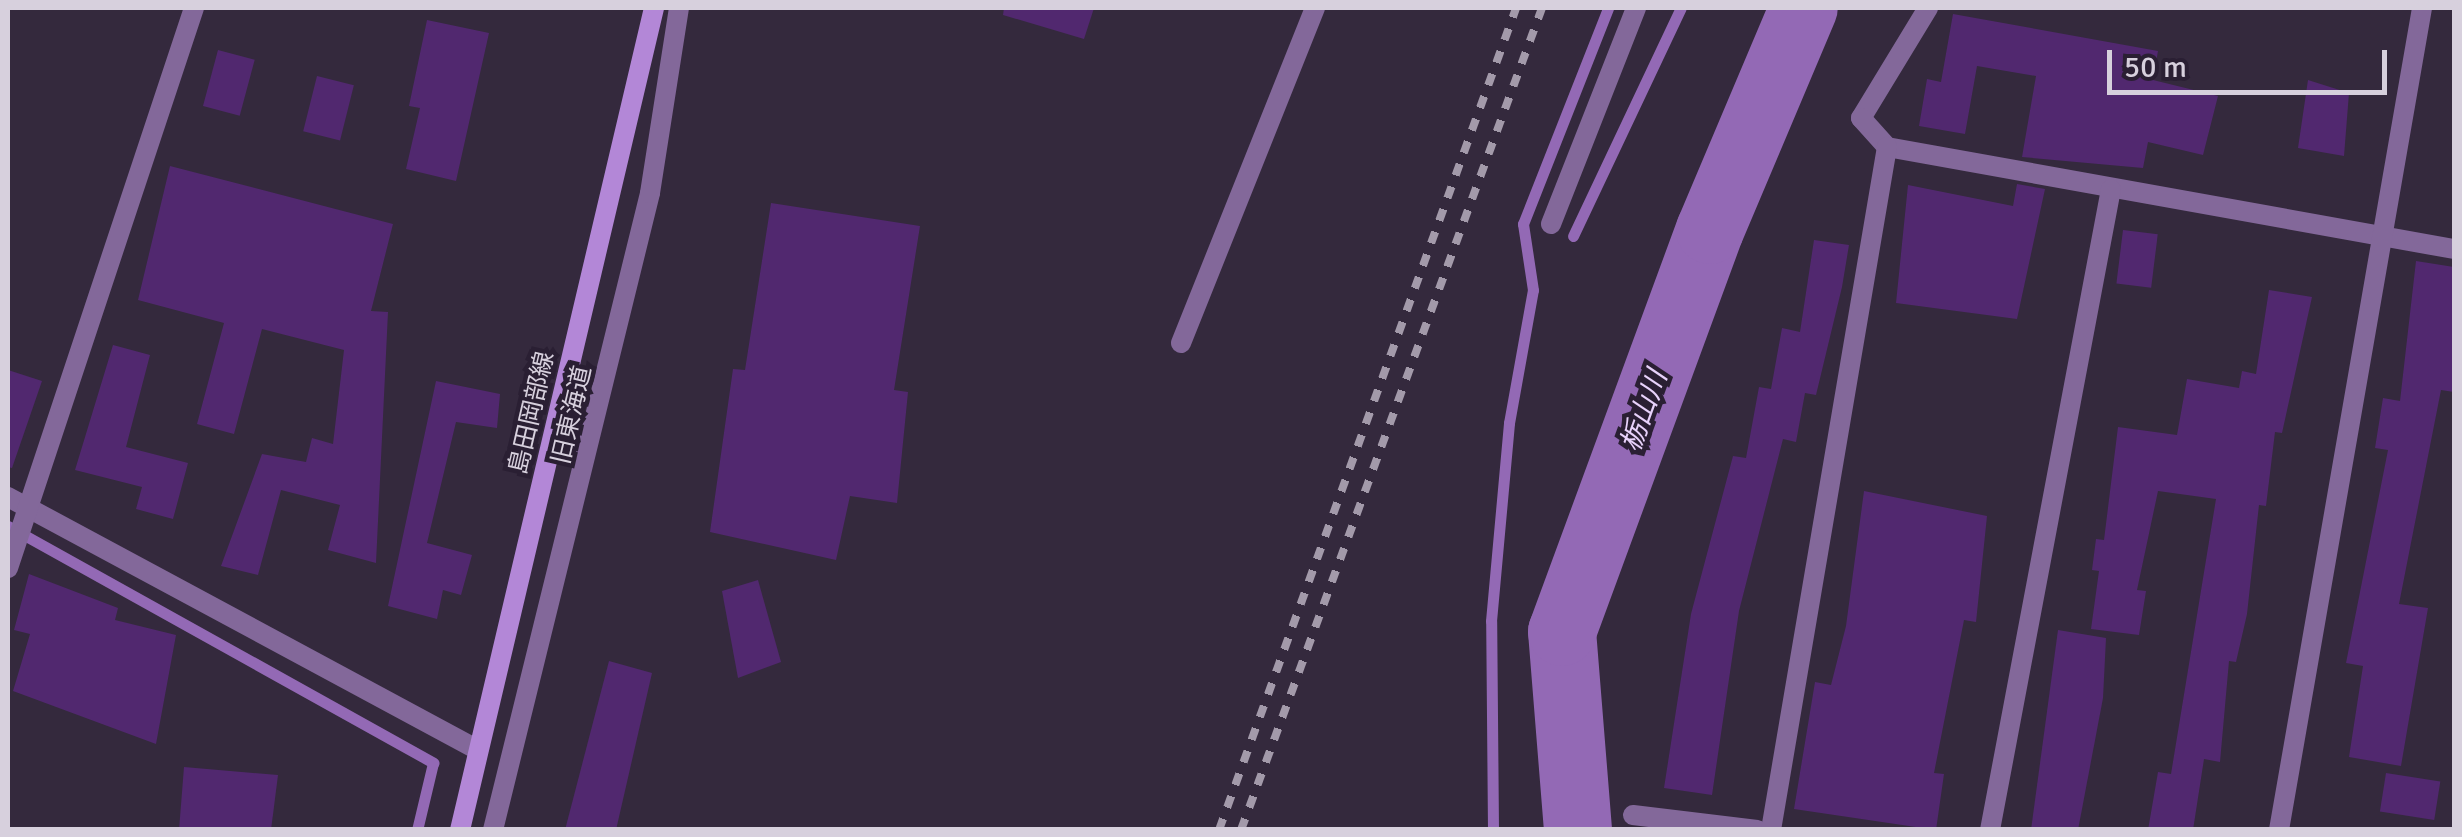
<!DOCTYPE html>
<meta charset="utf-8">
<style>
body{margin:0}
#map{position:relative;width:2462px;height:837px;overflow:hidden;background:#34293d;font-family:Signika,"Noto Sans JP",sans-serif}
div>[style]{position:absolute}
.stream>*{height:11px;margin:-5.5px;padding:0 5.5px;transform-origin:5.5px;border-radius:5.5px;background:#9369b5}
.river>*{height:68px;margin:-34px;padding:0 34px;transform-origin:34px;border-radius:34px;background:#9369b5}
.building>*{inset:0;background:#51286f;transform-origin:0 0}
.street>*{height:20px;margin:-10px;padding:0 10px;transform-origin:10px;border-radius:10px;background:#83689a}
.secondary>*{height:20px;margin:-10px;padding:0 10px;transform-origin:10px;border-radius:10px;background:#b387d7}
.rail>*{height:8px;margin-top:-4px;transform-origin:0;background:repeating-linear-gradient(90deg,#a39aaa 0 12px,transparent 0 24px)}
span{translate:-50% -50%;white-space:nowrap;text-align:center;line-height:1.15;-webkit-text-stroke:9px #2a1f33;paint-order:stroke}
.street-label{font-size:25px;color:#d7d0dd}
.water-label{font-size:28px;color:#e8d2fb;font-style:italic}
.frame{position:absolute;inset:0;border:10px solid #d7d0dd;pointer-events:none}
.scale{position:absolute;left:2107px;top:50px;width:280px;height:45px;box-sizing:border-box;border:5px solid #d7d0dd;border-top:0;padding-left:12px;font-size:30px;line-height:35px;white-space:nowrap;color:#d7d0dd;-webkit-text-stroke:8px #2a1f33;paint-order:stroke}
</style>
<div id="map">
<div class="stream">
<div style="left:1573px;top:236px;width:252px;rotate:-64.7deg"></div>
<div style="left:8px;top:526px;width:487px;rotate:29.1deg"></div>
<div style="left:433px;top:763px;width:69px;rotate:103.4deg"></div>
<div style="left:1493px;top:830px;width:209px;rotate:-90.5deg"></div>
<div style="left:1491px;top:621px;width:199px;rotate:-84.8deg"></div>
<div style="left:1509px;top:423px;width:135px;rotate:-79.8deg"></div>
<div style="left:1533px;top:290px;width:67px;rotate:-98.6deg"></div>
<div style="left:1523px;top:224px;width:232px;rotate:-68.5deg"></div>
</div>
<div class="river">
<div style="left:1578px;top:830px;width:199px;rotate:-94.6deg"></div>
<div style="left:1562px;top:632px;width:428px;rotate:-69.8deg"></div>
<div style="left:1710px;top:230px;width:241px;rotate:-67.1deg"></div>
</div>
<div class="building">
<div style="clip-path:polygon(1004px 8px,1094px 8px,1084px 39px,1003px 15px)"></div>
<div style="clip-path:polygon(1953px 14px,2158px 51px,2153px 80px,2218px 96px,2203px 155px,2148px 142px,2143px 168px,2022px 157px,2036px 76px,1977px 66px,1965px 134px,1919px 126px,1927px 79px,1941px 82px)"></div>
<div style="clip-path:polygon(427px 20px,489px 33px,456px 181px,406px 169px,420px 108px,409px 106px)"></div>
<div style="left:218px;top:50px;width:38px;height:58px;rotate:15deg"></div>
<div style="left:317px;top:76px;width:38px;height:57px;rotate:14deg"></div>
<div style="clip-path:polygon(2308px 80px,2349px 93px,2344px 156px,2298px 148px)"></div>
<div style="clip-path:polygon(170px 166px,393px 224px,371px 311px,388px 312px,376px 563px,328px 550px,340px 505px,281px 490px,258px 575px,221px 566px,262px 454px,306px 462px,312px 438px,333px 444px,344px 350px,262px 329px,234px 434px,197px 424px,224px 323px,138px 300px)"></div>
<div style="clip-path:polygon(2017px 184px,2045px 189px,2017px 319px,1896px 303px,1908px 185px,2013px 206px)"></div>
<div style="clip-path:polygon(771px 203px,920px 226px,894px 390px,908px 392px,897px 503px,850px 496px,836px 560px,710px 532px,733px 369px,745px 370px)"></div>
<div style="left:2123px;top:230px;width:35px;height:54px;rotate:7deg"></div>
<div style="clip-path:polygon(1814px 240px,1849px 245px,1842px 287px,1816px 395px,1805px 393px,1796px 442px,1783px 439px,1739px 611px,1712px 795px,1664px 788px,1691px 614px,1733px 456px,1746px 458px,1759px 387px,1771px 389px,1782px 328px,1800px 332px)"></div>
<div style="clip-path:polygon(2416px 261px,2454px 267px,2454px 392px,2441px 390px,2399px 604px,2428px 608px,2401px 766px,2349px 757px,2363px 666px,2346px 663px,2388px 450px,2375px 448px,2383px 398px,2400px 401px)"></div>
<div style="clip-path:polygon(2269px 290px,2312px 297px,2282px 433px,2275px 432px,2266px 506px,2259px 505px,2247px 614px,2236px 662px,2229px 661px,2220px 762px,2204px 759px,2193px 830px,2148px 830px,2158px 772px,2171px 774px,2216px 499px,2158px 491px,2137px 590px,2146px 591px,2139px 635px,2091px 629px,2099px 571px,2092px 570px,2096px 539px,2104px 540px,2118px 427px,2177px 435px,2187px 379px,2239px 388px,2242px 371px,2256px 374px)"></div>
<div style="clip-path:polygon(113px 345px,150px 355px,126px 447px,188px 463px,173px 519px,136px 509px,142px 487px,75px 470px)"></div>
<div style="clip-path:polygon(8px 370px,42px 381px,12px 468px,8px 467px)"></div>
<div style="clip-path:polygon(436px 381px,500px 394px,497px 428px,456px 422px,427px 543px,472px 555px,461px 595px,443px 590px,437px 619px,388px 606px)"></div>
<div style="clip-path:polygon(1864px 491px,1987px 516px,1976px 622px,1964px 620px,1934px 773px,1944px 774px,1936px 830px,1794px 809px,1815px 682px,1831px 685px,1846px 626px)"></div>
<div style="clip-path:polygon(29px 574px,118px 608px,115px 620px,176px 635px,156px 744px,13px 691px,30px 634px,14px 630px)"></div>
<div style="clip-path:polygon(758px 580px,781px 662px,738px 678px,722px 591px)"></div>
<div style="clip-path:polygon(2058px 630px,2106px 638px,2103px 698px,2078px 830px,2031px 830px)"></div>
<div style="clip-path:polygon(609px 661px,652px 673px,616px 830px,565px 830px)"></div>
<div style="clip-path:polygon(184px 767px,278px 775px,271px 830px,179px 830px)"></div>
<div style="left:2386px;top:773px;width:55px;height:39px;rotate:9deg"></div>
</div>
<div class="street">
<div style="left:1928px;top:8px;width:129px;rotate:121.3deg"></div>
<div style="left:1861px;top:118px;width:39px;rotate:48deg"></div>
<div style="left:1887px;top:147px;width:576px;rotate:10.2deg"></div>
<div style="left:1551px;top:224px;width:232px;rotate:-68.5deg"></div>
<div style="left:1181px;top:343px;width:361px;rotate:-68.2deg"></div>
<div style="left:8px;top:497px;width:534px;rotate:28.29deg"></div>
<div style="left:8px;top:568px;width:590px;rotate:-71.63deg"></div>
<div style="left:1633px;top:815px;width:125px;rotate:6.9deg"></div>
<div style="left:493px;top:830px;width:656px;rotate:-76.15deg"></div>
<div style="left:650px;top:193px;width:187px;rotate:-81.1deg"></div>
<div style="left:1771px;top:830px;width:693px;rotate:-80.36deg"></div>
<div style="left:1990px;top:830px;width:652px;rotate:-79.31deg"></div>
<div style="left:2279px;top:830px;width:834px;rotate:-80.13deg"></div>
</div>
<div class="secondary">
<div style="left:460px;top:830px;width:845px;rotate:-76.72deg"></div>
</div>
<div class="rail">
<div style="left:1219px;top:830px;width:874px;rotate:-70.13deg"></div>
<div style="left:1241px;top:830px;width:875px;rotate:-69.89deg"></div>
</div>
<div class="street-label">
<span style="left:532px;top:413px;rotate:-77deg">島田岡部線</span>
<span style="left:572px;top:415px;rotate:-77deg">旧東海道</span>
</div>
<div class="water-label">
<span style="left:1644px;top:411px;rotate:-70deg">栃山川</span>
</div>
<div class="frame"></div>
<div class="scale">50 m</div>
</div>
